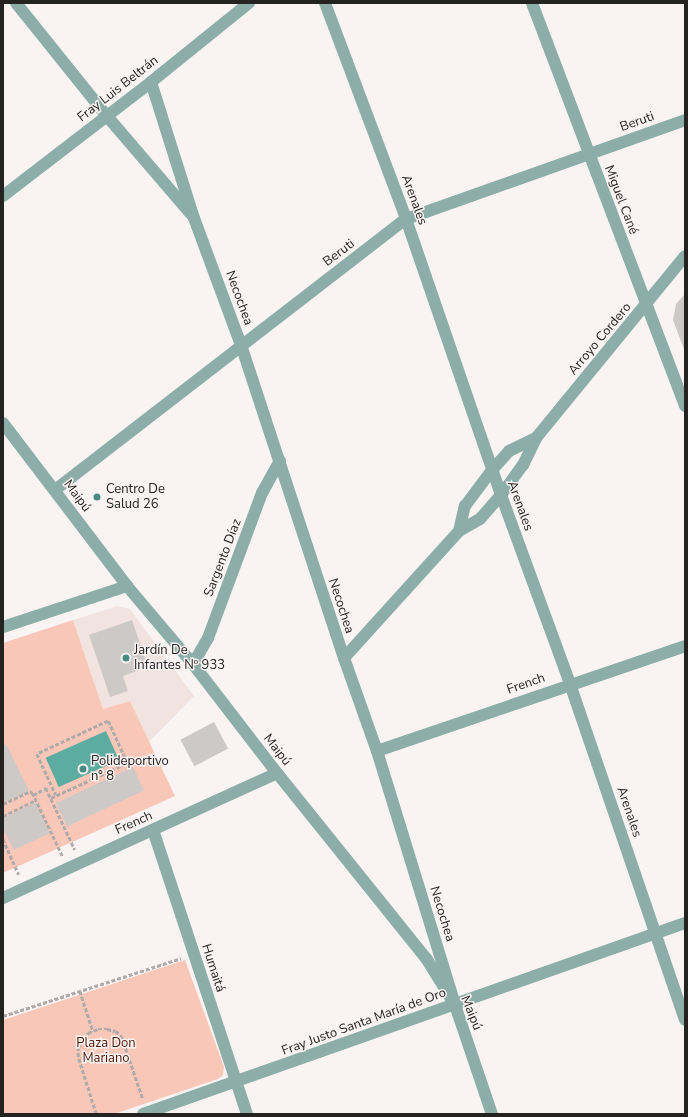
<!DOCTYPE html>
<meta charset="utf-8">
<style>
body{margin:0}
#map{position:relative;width:688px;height:1117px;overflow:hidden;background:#f9f4f3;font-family:"Nunito Sans",sans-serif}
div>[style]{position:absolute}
.built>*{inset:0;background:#f1e4e0}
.green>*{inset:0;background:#f9c7b7}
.water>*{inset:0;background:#5daca1;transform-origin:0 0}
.building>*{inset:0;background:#cdc9c7;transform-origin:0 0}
.path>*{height:2.5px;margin-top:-1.25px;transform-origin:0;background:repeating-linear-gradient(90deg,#afabaa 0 4px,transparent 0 6px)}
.street>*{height:12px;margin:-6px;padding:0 6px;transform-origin:6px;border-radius:6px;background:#8daea8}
.dots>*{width:11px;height:11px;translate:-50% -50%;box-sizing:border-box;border:2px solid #f9f4f3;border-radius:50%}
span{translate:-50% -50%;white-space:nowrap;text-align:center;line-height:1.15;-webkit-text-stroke:3px #f9f4f3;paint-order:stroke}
.street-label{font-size:13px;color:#242322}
.poi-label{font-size:13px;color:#242322}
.left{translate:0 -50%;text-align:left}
.park-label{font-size:13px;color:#501806}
.frame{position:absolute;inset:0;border:4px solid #242322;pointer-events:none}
</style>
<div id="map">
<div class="built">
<div style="clip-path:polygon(118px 606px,130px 609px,194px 696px,149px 742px,130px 701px,103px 709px,73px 620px)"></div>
</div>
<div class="green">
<div style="clip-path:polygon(73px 620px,103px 709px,130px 701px,175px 796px,3px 873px,3px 643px)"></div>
<div style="clip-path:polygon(185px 960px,224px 1067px,223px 1075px,218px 1079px,114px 1114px,3px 1114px,3px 1020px)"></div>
</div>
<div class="water">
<div style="left:106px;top:731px;width:32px;height:66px;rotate:66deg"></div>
</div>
<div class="building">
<div style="clip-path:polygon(685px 294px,685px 352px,673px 320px,676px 304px)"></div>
<div style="clip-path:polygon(132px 620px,148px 667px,123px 676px,128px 691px,110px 697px,89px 635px)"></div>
<div style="left:214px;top:722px;width:30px;height:38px;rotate:62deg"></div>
<div style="clip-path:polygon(6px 744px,29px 791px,3px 803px,3px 746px)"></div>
<div style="left:133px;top:767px;width:26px;height:85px;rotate:65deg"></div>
<div style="clip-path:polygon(36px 802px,50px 833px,14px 850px,3px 828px,3px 818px)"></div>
</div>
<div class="path">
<div style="left:3px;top:735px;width:1px;rotate:90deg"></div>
<div style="left:51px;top:798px;width:84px;rotate:-24.7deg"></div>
<div style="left:127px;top:763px;width:46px;rotate:-114.3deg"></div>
<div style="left:108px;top:721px;width:78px;rotate:155.1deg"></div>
<div style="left:37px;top:754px;width:45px;rotate:65.1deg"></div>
<div style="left:3px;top:804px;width:31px;rotate:-25deg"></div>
<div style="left:31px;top:791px;width:4px;rotate:63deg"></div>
<div style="left:3px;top:816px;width:37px;rotate:-26deg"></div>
<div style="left:3px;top:839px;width:39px;rotate:66deg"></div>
<div style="left:62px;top:856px;width:68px;rotate:-115.4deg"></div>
<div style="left:33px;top:795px;width:15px;rotate:-28deg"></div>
<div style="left:46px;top:788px;width:68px;rotate:64.9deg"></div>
<div style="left:80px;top:991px;width:42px;rotate:72deg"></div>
<div style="left:3px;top:1016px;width:187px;rotate:-18deg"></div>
<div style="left:96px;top:1114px;width:60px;rotate:-107.5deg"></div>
<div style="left:78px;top:1057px;width:9px;rotate:-90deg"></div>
<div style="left:78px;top:1048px;width:10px;rotate:-61deg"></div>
<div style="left:83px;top:1039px;width:8px;rotate:-50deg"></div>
<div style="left:88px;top:1033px;width:11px;rotate:-22deg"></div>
<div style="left:98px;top:1029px;width:9px"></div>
<div style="left:107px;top:1029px;width:9px;rotate:13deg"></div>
<div style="left:116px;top:1031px;width:8px;rotate:45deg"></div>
<div style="left:122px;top:1037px;width:65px;rotate:71.3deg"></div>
</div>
<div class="street">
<div style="left:16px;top:3px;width:144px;rotate:51.2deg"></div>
<div style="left:106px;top:115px;width:130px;rotate:49.4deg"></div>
<div style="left:325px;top:3px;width:231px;rotate:69.4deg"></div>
<div style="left:406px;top:219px;width:292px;rotate:71deg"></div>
<div style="left:501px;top:495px;width:201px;rotate:69.9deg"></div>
<div style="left:570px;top:684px;width:355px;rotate:71.1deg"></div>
<div style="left:532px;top:3px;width:431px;rotate:69.2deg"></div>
<div style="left:151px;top:82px;width:143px;rotate:72.5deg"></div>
<div style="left:194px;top:218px;width:135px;rotate:69.7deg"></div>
<div style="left:241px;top:345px;width:330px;rotate:71.8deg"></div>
<div style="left:344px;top:658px;width:99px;rotate:70.5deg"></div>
<div style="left:377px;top:751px;width:266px;rotate:72.9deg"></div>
<div style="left:3px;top:196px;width:187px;rotate:-37.6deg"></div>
<div style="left:151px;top:82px;width:126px;rotate:-38.9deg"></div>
<div style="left:3px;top:423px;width:205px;rotate:52.7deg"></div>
<div style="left:127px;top:586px;width:102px;rotate:49.8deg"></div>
<div style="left:193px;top:664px;width:138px;rotate:52.4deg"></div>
<div style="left:277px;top:773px;width:238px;rotate:51.2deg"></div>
<div style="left:426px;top:958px;width:55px;rotate:58.3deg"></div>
<div style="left:455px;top:1005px;width:115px;rotate:71.3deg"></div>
<div style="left:55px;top:490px;width:443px;rotate:-37.7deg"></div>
<div style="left:406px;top:219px;width:296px;rotate:-19.5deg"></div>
<div style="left:459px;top:531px;width:26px;rotate:-77deg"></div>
<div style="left:465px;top:506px;width:45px;rotate:-53.1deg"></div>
<div style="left:492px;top:470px;width:25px;rotate:-48deg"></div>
<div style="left:509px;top:451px;width:30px;rotate:-26deg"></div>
<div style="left:3px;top:627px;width:131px;rotate:-18.3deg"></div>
<div style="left:344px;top:658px;width:171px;rotate:-47.8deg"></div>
<div style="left:459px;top:531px;width:24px;rotate:-30deg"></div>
<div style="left:480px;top:519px;width:32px;rotate:-49deg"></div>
<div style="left:501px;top:495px;width:37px;rotate:-54deg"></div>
<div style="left:523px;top:465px;width:30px;rotate:-64deg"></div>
<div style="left:536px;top:438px;width:235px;rotate:-50.7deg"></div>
<div style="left:193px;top:664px;width:30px;rotate:-60deg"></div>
<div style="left:208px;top:638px;width:155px;rotate:-69.6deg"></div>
<div style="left:262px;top:493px;width:37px;rotate:-61deg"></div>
<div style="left:377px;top:751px;width:325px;rotate:-18.8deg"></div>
<div style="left:153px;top:830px;width:299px;rotate:71.7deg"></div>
<div style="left:3px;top:898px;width:301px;rotate:-24.5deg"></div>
<div style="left:143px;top:1114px;width:575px;rotate:-19.41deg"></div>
</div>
<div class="dots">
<div style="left:97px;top:497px;background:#478c82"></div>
<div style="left:126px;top:658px;background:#478c82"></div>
<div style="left:83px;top:769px;background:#478c82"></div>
</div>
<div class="street-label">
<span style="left:118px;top:89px;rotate:-38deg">Fray Luis Beltrán</span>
<span style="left:637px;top:122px;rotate:-20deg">Beruti</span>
<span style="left:414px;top:200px;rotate:70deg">Arenales</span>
<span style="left:621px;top:200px;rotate:69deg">Miguel Cané</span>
<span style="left:339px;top:253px;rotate:-37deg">Beruti</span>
<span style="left:239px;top:298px;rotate:70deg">Necochea</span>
<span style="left:600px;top:339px;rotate:-50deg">Arroyo Cordero</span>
<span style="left:77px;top:496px;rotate:53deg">Maipú</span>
<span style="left:520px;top:506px;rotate:70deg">Arenales</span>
<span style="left:223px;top:558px;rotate:-69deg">Sargento Díaz</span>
<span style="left:341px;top:606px;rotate:72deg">Necochea</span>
<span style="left:526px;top:684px;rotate:-19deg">French</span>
<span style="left:277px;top:750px;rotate:52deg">Maipú</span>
<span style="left:629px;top:812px;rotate:71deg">Arenales</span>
<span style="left:134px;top:823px;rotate:-24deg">French</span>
<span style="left:442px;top:914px;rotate:73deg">Necochea</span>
<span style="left:213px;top:968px;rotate:72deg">Humaitá</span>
<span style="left:471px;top:1013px;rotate:68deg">Maipú</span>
<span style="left:364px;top:1022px;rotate:-20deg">Fray Justo Santa María de Oro</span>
</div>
<div class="poi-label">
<span class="left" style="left:106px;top:497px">Centro De<br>Salud 26</span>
<span class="left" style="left:134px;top:658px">Jardín De<br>Infantes Nº 933</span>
<span class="left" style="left:91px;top:769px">Polideportivo<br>n° 8</span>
</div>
<div class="park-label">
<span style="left:106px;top:1051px">Plaza Don<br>Mariano</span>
</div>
<div class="frame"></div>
</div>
